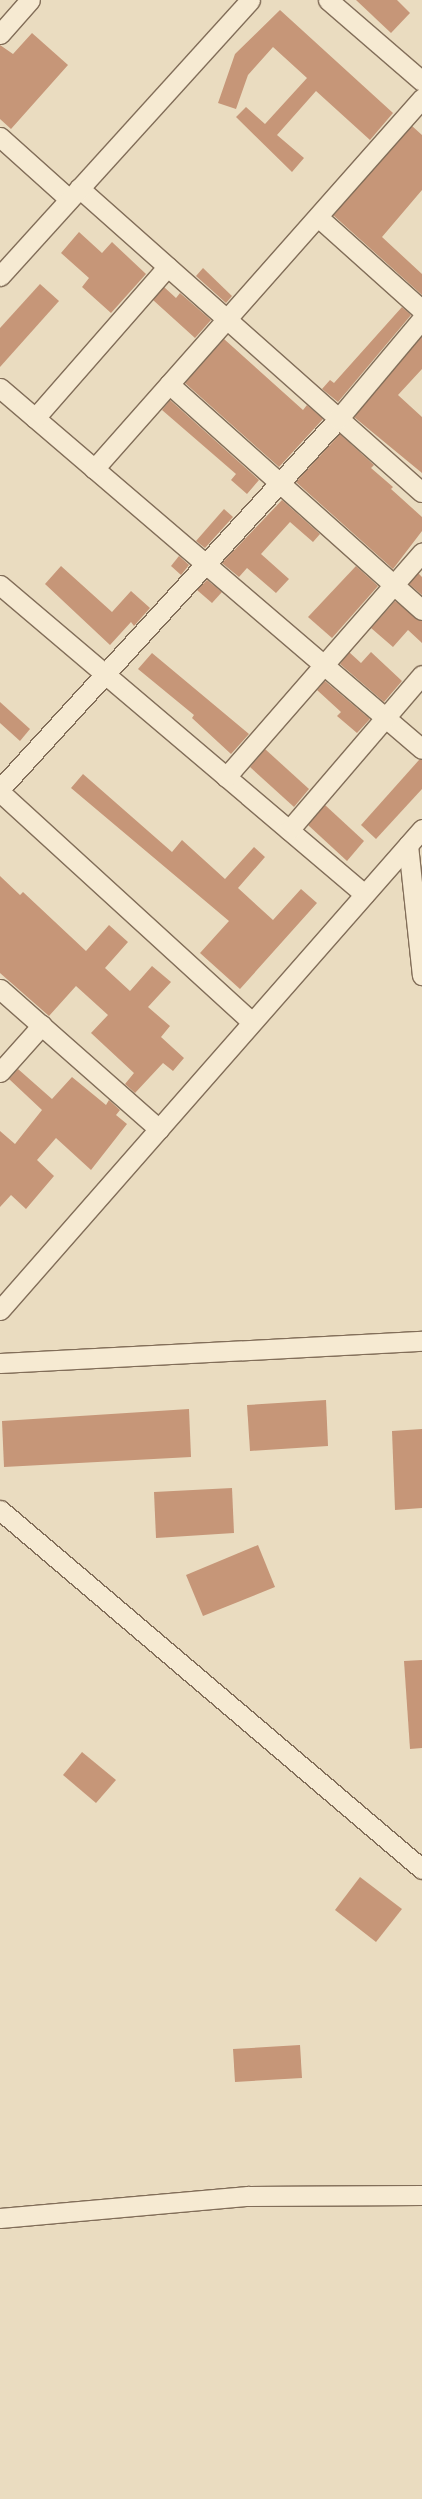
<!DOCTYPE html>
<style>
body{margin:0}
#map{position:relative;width:422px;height:2499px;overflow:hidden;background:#eadcc0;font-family:Lora,serif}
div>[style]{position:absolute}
.building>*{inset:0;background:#c69678}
.roads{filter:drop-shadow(1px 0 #826e59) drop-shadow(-1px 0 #826e59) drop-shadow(0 1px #826e59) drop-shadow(0 -1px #826e59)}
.minor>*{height:19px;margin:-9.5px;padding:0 9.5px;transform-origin:9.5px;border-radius:9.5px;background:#f6ead2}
span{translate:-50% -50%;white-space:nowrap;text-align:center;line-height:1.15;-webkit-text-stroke:4px #f2e7cf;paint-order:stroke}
</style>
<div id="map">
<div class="building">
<i style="clip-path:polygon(356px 0,397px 0,410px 13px,391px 33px)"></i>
<i style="clip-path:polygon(280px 10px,393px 113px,370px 140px,316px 91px,277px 135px,304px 158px,292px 172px,236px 117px,246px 107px,265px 124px,307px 78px,273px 47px,248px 75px,236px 109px,218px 103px,235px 54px)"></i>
<i style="clip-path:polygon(32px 33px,68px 65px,11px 129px,0 119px,0 45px,13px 54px)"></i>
<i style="clip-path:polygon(412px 126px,422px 135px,422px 190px,382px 237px,422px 274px,422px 295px,333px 215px)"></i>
<i style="clip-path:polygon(79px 232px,102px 253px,112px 242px,146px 274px,111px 313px,82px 287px,89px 278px,61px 253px)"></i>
<i style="clip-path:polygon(203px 268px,232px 296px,226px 303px,196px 276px)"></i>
<i style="clip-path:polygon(40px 284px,59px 301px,0 367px,0 328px)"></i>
<i style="clip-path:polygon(164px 287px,176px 298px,180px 293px,211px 320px,195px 338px,153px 300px)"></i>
<i style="clip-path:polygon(402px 307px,411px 315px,338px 402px,322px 389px,330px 380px,334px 383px)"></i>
<i style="clip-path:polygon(422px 336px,422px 369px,398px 395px,422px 417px,422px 473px,354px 417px)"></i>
<i style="clip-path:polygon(224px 339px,303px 410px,307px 405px,323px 419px,279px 467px,185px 383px)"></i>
<i style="clip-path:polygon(170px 400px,259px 480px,247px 494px,231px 480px,236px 474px,162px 410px)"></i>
<i style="clip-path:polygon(340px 434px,374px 465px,371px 468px,393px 487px,391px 489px,422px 517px,422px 531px,393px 569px,296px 482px)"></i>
<i style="clip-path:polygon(282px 500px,320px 534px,313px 542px,290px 522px,261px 554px,289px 579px,276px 593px,247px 568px,239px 577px,222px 563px)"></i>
<i style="clip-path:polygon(224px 509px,233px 517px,205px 548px,196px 541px)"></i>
<i style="clip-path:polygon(179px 556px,189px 565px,181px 575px,171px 566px)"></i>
<i style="clip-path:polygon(61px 566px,112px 612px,131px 591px,150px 608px,134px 626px,131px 622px,110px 645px,45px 584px)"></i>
<i style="clip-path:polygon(356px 566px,378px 586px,332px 638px,308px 617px)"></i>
<i style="clip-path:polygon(418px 573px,422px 577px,422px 595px,409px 584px)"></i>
<i style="clip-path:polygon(207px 580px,222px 592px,212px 603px,197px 590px)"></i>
<i style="clip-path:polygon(395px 601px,422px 621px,422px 643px,408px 630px,393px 647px,371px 628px)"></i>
<i style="clip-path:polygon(349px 652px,361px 663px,371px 652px,402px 681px,384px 702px,340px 664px)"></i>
<i style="clip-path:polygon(152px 653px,249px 734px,231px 754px,192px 718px,194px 715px,138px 669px)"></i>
<i style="clip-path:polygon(325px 681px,370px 719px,357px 733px,337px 716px,341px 712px,317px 690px)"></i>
<i style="clip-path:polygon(0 702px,30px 729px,20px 741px,0 723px)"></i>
<i style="clip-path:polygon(265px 749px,309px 789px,294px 807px,250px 767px)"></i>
<i style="clip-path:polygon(419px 760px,422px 760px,422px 789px,376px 839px,361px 825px)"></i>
<i style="clip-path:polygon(83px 774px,172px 852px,182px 840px,225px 879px,254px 847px,265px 857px,238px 888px,273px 920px,301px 889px,317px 903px,240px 989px,200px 953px,229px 921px,71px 788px)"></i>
<i style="clip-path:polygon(325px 805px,364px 841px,347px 861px,308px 825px)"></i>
<i style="clip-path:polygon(0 876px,20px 895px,23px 892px,86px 951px,109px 925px,128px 942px,105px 968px,130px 991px,152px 966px,171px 982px,148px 1007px,170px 1026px,161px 1037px,184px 1058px,173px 1071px,163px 1063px,135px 1093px,125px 1084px,134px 1073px,91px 1033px,108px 1015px,76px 986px,49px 1016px,0 973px)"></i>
<i style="clip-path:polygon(18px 1069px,52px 1099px,72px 1077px,106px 1105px,109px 1100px,120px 1110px,116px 1115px,127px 1124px,91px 1170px,56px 1138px,37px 1160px,54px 1176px,26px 1209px,11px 1195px,0 1207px,0 1131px,15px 1144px,42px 1110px,9px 1079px)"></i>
<i style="clip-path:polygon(326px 1400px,328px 1446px,250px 1451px,247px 1405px)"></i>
<i style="clip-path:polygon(189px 1409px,191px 1457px,4px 1467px,2px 1421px)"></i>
<i style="clip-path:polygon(422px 1429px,422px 1508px,395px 1510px,392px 1431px)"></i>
<i style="clip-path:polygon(232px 1488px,234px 1533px,156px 1538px,154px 1492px)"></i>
<i style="clip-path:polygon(258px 1545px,275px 1587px,203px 1616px,186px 1575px)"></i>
<i style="clip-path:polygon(422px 1660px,422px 1748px,410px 1749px,404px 1661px)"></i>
<i style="clip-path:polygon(82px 1752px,116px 1780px,96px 1803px,63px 1775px)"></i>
<i style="clip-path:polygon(360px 1877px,402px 1909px,376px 1942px,335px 1910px)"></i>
<i style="clip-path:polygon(300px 2045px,302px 2078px,235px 2082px,233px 2049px)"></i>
</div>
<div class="roads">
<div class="minor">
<i style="left:328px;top:0;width:124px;rotate:40.8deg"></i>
<i style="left:0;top:34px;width:45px;rotate:-48.6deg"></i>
<i style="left:0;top:137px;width:93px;rotate:41.9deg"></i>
<i style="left:79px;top:188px;width:458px;rotate:41.6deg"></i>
<i style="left:318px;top:217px;width:140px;rotate:41.8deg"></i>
<i style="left:0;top:276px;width:372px;rotate:-47.8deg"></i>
<i style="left:169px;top:384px;width:339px;rotate:41.8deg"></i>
<i style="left:0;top:388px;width:555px;rotate:40.55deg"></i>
<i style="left:35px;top:418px;width:201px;rotate:-48.8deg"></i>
<i style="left:94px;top:469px;width:495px;rotate:-48.5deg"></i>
<i style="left:0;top:585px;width:478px;rotate:40.3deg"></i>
<i style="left:226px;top:777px;width:298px;rotate:-48.9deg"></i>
<i style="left:0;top:789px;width:501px;rotate:-47.59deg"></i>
<i style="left:338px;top:419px;width:131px;rotate:-50deg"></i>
<i style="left:0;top:792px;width:341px;rotate:42.4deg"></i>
<i style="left:289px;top:830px;width:204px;rotate:-49.4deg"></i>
<i style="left:408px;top:845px;width:131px;rotate:83.9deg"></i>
<i style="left:0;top:989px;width:212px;rotate:41.4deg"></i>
<i style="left:0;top:1072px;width:63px;rotate:-48.2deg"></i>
<i style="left:0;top:1310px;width:640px;rotate:-48.74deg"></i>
<i style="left:0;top:1363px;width:423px;rotate:-3deg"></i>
<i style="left:0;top:1510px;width:554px;rotate:40.39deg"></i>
<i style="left:0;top:2218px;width:249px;rotate:-5.1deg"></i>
<i style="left:248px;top:2196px;width:174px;rotate:-0.3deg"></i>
</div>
</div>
</div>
